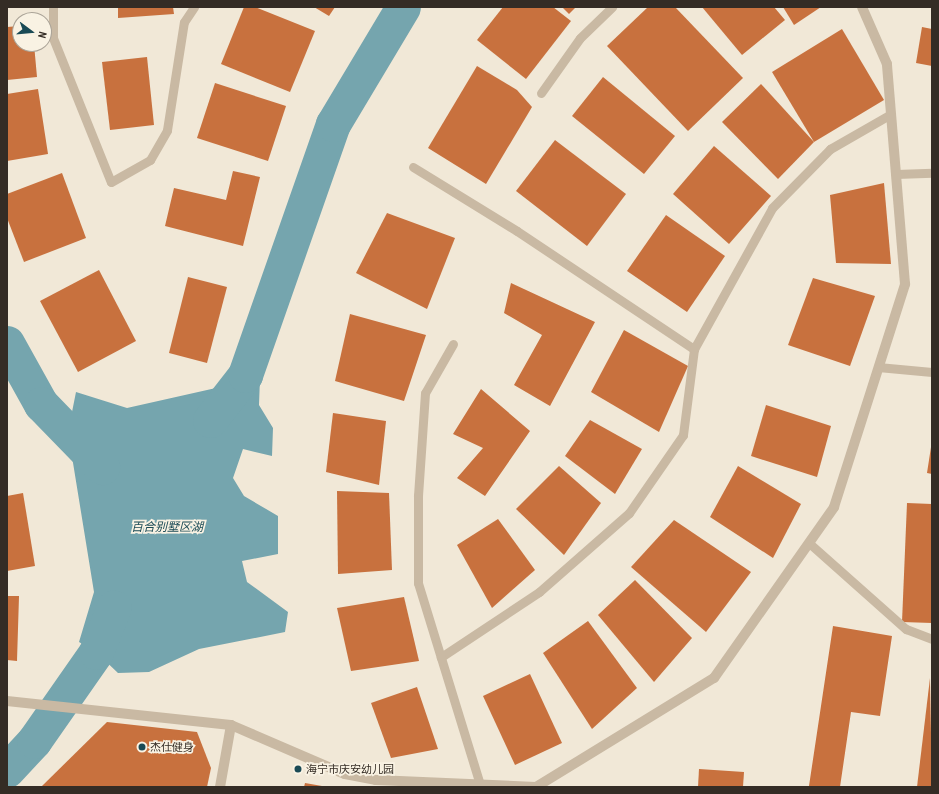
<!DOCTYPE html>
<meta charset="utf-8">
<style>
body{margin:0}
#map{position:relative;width:939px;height:794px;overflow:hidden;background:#f1e8d7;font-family:"PT Sans Narrow","Noto Sans SC",sans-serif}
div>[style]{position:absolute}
.water>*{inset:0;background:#75a5ae}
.river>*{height:35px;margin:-17.5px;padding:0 17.5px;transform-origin:17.5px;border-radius:17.5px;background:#75a5ae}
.building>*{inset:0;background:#c8713e}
.service>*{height:9px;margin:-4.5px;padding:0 4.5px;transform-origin:4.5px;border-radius:4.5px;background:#c9b9a3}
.minor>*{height:10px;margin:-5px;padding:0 5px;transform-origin:5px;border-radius:5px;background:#c9b9a3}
.dots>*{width:11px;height:11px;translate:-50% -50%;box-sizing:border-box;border:2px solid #f9f2e3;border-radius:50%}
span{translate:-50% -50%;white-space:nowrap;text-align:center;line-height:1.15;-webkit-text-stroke:3.5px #f9f2e3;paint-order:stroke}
.poi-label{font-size:11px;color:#342c25}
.left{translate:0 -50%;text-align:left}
.water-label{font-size:12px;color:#1a4a55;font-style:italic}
.frame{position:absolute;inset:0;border:8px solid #342c25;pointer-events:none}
.north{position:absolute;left:12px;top:12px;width:40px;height:40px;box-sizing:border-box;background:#f9f2e3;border:1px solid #aaa397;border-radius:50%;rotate:106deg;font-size:11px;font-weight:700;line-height:16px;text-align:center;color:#342c25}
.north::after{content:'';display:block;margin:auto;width:14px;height:18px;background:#1a4a55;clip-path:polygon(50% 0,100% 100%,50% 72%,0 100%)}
</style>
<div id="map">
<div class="water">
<i style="clip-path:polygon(260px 378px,259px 405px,273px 428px,272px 456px,243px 449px,233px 478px,244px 496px,278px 516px,278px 554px,242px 561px,247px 582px,288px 612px,285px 632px,199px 649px,149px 672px,118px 673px,96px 652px,79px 642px,94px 592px,68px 432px,76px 392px,127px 408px)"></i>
</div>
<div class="river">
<i style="left:7px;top:343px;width:70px;rotate:60.9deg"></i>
<i style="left:41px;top:404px;width:88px;rotate:45.9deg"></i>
<i style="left:210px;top:420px;width:57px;rotate:-52.1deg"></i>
<i style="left:245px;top:375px;width:266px;rotate:-70.7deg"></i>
<i style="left:333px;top:124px;width:136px;rotate:-59.1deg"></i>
<i style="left:7px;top:770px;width:40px;rotate:-47deg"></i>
<i style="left:34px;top:741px;width:108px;rotate:-55.1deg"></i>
<i style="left:96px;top:652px;width:48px;rotate:-68.2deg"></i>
</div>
<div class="building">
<i style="clip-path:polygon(118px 7px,173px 7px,174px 14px,118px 18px)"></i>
<i style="clip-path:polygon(244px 7px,255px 7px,315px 31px,290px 92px,221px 64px)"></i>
<i style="clip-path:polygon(314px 7px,335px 7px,329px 16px)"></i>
<i style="clip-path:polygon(503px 7px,553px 7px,571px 21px,526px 79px,477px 40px)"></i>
<i style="clip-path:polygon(562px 7px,576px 7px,569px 14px)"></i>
<i style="clip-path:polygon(648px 7px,675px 7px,743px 78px,688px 131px,607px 46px)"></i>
<i style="clip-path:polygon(702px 7px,774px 7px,785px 20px,742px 55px)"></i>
<i style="clip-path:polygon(783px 7px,821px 7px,794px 25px)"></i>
<i style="clip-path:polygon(20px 26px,20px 44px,34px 44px,37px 77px,7px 80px,7px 27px)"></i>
<i style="clip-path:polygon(922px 27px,932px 29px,932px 66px,916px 63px)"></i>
<i style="clip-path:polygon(842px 29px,884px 100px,814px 142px,772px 72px)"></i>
<i style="clip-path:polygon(147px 57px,154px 125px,110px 130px,102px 62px)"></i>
<i style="clip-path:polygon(477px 66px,517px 90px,532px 107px,486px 184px,428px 148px)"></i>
<i style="clip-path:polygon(603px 77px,675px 136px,644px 174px,572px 116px)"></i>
<i style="clip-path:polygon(215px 83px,286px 106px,268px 161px,197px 138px)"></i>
<i style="clip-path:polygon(761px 84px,814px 142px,778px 179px,722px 122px)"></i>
<i style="clip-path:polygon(38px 89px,48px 154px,7px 161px,7px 94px)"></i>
<i style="clip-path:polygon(555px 140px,626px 194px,587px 246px,516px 191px)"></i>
<i style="clip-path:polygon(714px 146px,771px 196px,729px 244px,673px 194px)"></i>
<i style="clip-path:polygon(233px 171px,260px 177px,243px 246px,165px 226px,174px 188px,226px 200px)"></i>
<i style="clip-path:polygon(62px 173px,86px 238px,24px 262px,7px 218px,7px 194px)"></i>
<i style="clip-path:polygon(884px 183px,891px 264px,836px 263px,830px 195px)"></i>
<i style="clip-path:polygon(387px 213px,455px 238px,427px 309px,356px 273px)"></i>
<i style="clip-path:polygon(666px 215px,725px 256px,687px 312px,627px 271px)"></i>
<i style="clip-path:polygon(99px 270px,136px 341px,78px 372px,40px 301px)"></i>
<i style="clip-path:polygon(188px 277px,227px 287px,207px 363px,169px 353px)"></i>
<i style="clip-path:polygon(813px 278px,875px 296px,850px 366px,788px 345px)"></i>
<i style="clip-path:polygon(511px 283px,595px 322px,550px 406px,514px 385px,542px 335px,504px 313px)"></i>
<i style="clip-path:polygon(350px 314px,426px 335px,404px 401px,335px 381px)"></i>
<i style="clip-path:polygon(624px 330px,688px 366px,659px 432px,591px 392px)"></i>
<i style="clip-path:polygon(481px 389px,530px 431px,485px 496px,457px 478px,483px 448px,453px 434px)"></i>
<i style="clip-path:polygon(766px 405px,831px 426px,817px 477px,751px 456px)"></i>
<i style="clip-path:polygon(333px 413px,386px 421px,379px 485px,326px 472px)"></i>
<i style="clip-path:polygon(590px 420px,642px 449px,615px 494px,565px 456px)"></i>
<i style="clip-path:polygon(931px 447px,932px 448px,932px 474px,927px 473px)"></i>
<i style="clip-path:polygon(559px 466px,601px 503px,564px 555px,516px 509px)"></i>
<i style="clip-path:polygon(738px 466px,801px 504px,773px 558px,710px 517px)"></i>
<i style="clip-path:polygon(337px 491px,389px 493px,392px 570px,338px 574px)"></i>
<i style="clip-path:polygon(23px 493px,35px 566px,7px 571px,7px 496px)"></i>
<i style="clip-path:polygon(907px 503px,932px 504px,932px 623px,902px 622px)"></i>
<i style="clip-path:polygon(498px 519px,535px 570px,492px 608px,457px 545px)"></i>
<i style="clip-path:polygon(674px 520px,751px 572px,706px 632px,631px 567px)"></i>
<i style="clip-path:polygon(635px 580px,692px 638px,654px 682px,598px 615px)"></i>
<i style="clip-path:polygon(7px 596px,19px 596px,17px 661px,7px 660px)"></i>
<i style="clip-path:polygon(404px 597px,419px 661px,351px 671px,337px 608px)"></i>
<i style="clip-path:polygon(588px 621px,637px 688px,592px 729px,543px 653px)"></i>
<i style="clip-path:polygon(833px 626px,892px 636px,880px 716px,851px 712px,840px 787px,817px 787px,809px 786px)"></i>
<i style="clip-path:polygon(530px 674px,562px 743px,515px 765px,483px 696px)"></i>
<i style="clip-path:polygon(930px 678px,932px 787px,917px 787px)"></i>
<i style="clip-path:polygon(417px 687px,438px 749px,391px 758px,371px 703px)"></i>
<i style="clip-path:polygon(107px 722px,197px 732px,211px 768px,207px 787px,41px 787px)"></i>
<i style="clip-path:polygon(699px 769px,744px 772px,743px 787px,698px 787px)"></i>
<i style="clip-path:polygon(305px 783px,322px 786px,322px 787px,304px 787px)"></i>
</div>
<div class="service">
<i style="left:53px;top:7px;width:31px;rotate:90deg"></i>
<i style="left:53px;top:38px;width:155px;rotate:68.1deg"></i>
<i style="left:111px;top:182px;width:45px;rotate:-29.4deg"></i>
<i style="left:150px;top:160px;width:34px;rotate:-60deg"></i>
<i style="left:167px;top:130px;width:109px;rotate:-81.1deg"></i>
<i style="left:184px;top:22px;width:18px;rotate:-56deg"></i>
<i style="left:541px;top:93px;width:67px;rotate:-54.7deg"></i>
<i style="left:580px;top:38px;width:45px;rotate:-44.1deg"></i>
<i style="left:413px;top:167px;width:122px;rotate:31.6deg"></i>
<i style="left:517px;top:231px;width:213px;rotate:33.7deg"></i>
<i style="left:694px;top:349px;width:87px;rotate:97.3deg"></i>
<i style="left:683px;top:435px;width:95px;rotate:124.7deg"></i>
<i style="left:629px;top:513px;width:120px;rotate:138.7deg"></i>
<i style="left:539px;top:592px;width:118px;rotate:146.4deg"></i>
<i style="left:896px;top:174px;width:36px;rotate:-2deg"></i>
<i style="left:453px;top:344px;width:56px;rotate:119.7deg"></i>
<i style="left:425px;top:393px;width:103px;rotate:93.9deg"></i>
<i style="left:418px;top:496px;width:87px;rotate:90deg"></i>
<i style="left:418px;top:583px;width:210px;rotate:72.9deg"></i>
<i style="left:694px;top:349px;width:161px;rotate:-61deg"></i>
<i style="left:772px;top:208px;width:83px;rotate:-45.5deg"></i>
<i style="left:830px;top:149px;width:70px;rotate:-29.8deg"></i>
<i style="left:878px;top:367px;width:54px;rotate:5.3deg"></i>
<i style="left:809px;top:543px;width:130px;rotate:41.6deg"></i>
<i style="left:906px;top:629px;width:28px;rotate:21deg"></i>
</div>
<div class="minor">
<i style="left:7px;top:701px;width:225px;rotate:6.1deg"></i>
<i style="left:231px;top:725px;width:124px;rotate:23.3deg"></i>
<i style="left:345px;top:774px;width:32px;rotate:11deg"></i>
<i style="left:376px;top:780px;width:160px;rotate:2.5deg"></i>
<i style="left:536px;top:787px;width:209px;rotate:-31.5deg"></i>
<i style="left:714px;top:678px;width:209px;rotate:-54.9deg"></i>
<i style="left:834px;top:507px;width:234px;rotate:-72.3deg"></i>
<i style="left:905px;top:284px;width:221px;rotate:-94.7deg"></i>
<i style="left:887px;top:64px;width:62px;rotate:-113.7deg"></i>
<i style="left:220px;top:787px;width:63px;rotate:-79.9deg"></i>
</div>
<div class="dots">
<i style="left:142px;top:747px;background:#1a4a55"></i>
<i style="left:298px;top:769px;background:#1a4a55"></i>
</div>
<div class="poi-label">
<span class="left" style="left:150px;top:747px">杰仕健身</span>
<span class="left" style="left:306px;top:769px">海宁市庆安幼儿园</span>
</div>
<div class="water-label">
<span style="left:167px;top:527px">百合别墅区湖</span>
</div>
<div class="frame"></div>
<div class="north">N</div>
</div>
